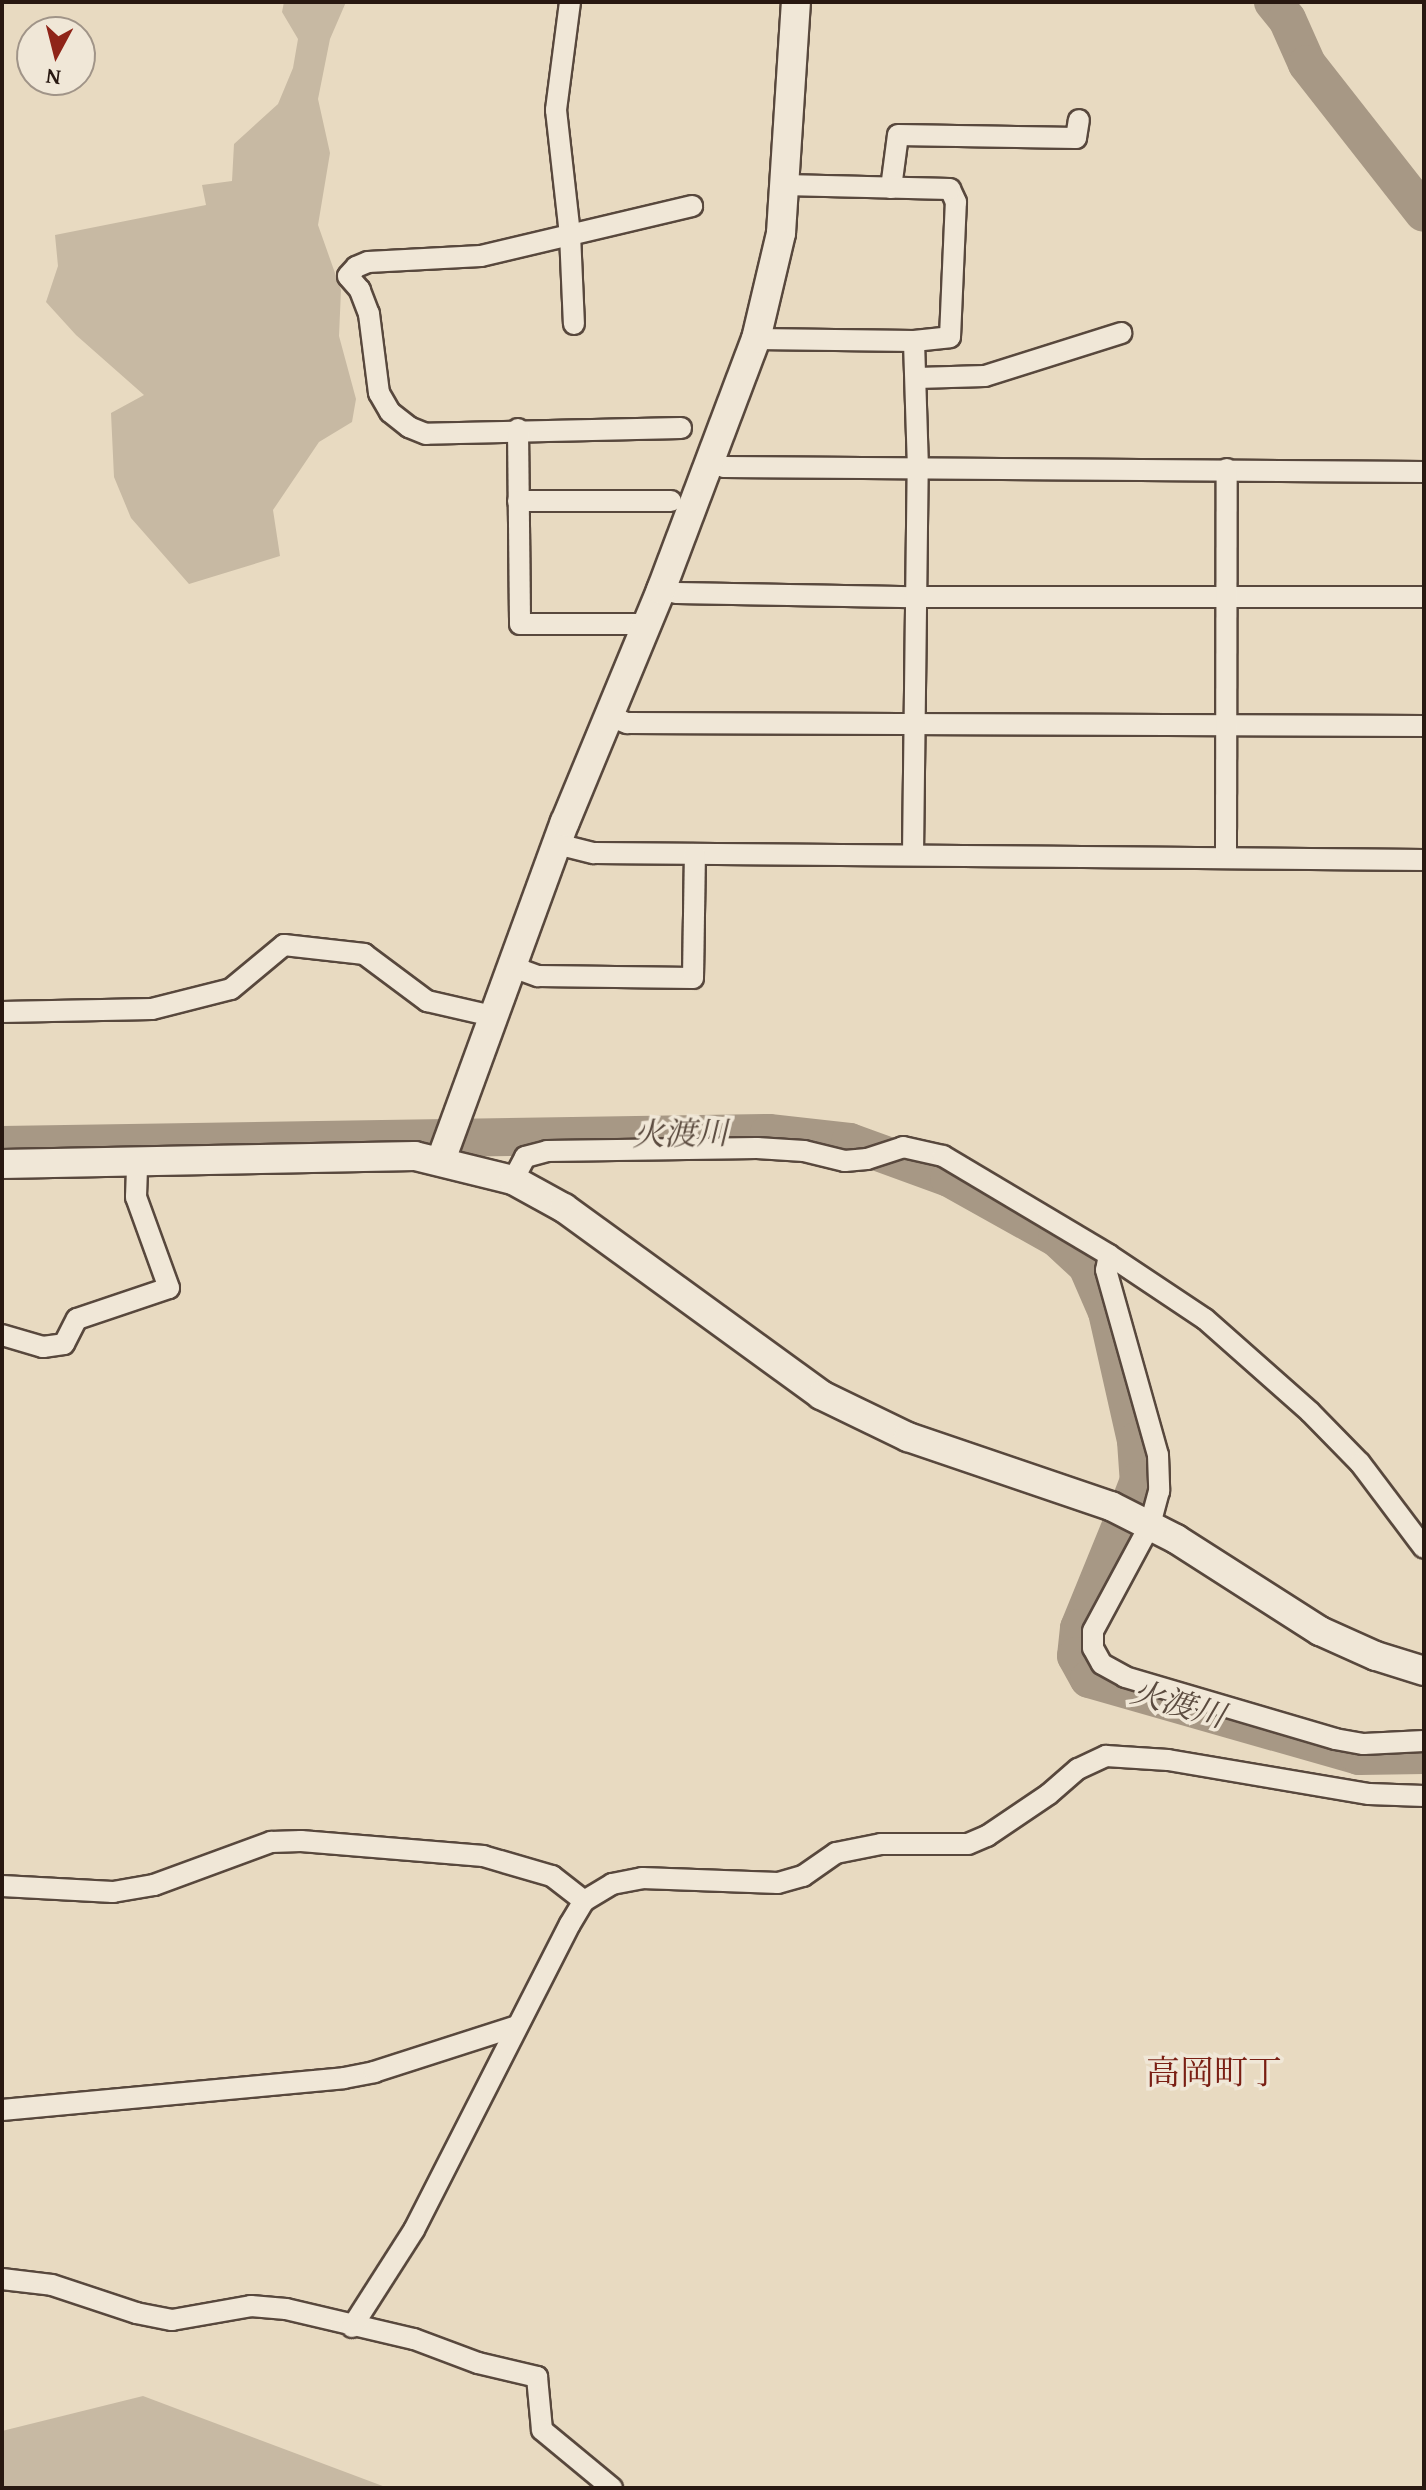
<!DOCTYPE html>
<meta charset="utf-8">
<style>
body{margin:0}
#map{position:relative;width:1426px;height:2490px;overflow:hidden;background:#e8dac1;font-family:"Gentium Book Plus","Noto Serif JP",serif}
div>[style]{position:absolute}
.green>*{inset:0;background:#c7b9a3}
.river>*{height:38px;margin:-19px;padding:0 19px;transform-origin:19px;border-radius:19px;background:#a79885}
.roads{filter:drop-shadow(2px 0 #58483d) drop-shadow(-2px 0 #58483d) drop-shadow(0 2px #58483d) drop-shadow(0 -2px #58483d)}
.street>*{height:20px;margin:-10px;padding:0 10px;transform-origin:10px;border-radius:10px;background:#f0e7d7}
.secondary>*{height:28px;margin:-14px;padding:0 14px;transform-origin:14px;border-radius:14px;background:#f0e7d7}
span{translate:-50% -50%;white-space:nowrap;text-align:center;line-height:1.15;-webkit-text-stroke:7px #f0e7d7;paint-order:stroke}
.water-label{font-size:32px;color:#5b4b3f;font-style:italic}
.quarter-label{font-size:34px;color:#7a1f14}
.frame{position:absolute;inset:0;border:4px solid #281811;pointer-events:none}
.north{position:absolute;left:16px;top:16px;width:80px;height:80px;box-sizing:border-box;background:#f0e7d7;border:2px solid #a09488;border-radius:50%;rotate:187deg;font-size:22px;font-weight:700;line-height:32px;text-align:center;color:#281811}
.north::after{content:'';display:block;margin:auto;width:28px;height:36px;background:#8f2418;clip-path:polygon(50% 0,100% 100%,50% 72%,0 100%)}
</style>
<div id="map">
<div class="green">
<i style="clip-path:polygon(284px 2px,346px 2px,330px 39px,318px 99px,330px 153px,318px 225px,341px 290px,339px 336px,356px 399px,352px 422px,319px 442px,273px 510px,280px 556px,189px 584px,131px 518px,114px 477px,111px 413px,144px 395px,76px 335px,46px 302px,58px 266px,55px 235px,206px 205px,202px 185px,232px 181px,234px 144px,278px 104px,293px 68px,298px 39px,282px 12px)"></i>
<i style="clip-path:polygon(143px 2396px,388px 2488px,2px 2488px,2px 2431px)"></i>
</div>
<div class="river">
<i style="left:1273px;top:2px;width:22px;rotate:51deg"></i>
<i style="left:1287px;top:19px;width:49px;rotate:66deg"></i>
<i style="left:1307px;top:64px;width:189px;rotate:51.9deg"></i>
<i style="left:2px;top:1145px;width:767px;rotate:-0.9deg"></i>
<i style="left:769px;top:1133px;width:81px;rotate:6.3deg"></i>
<i style="left:850px;top:1142px;width:105px;rotate:20deg"></i>
<i style="left:949px;top:1178px;width:124px;rotate:29.1deg"></i>
<i style="left:1057px;top:1238px;width:41px;rotate:43deg"></i>
<i style="left:1087px;top:1266px;width:50px;rotate:66.5deg"></i>
<i style="left:1107px;top:1312px;width:132px;rotate:77.3deg"></i>
<i style="left:1136px;top:1441px;width:39px;rotate:86deg"></i>
<i style="left:1139px;top:1480px;width:17px;rotate:111deg"></i>
<i style="left:1119px;top:1530px;width:106px;rotate:112.2deg"></i>
<i style="left:1079px;top:1628px;width:28px;rotate:96deg"></i>
<i style="left:1076px;top:1656px;width:26px;rotate:61deg"></i>
<i style="left:1089px;top:1679px;width:281px;rotate:15.9deg"></i>
<i style="left:1359px;top:1756px;width:65px;rotate:-0.9deg"></i>
</div>
<div class="roads">
<div class="street">
<i style="left:570px;top:2px;width:109px;rotate:97.4deg"></i>
<i style="left:556px;top:110px;width:125px;rotate:83.6deg"></i>
<i style="left:570px;top:234px;width:90px;rotate:87.5deg"></i>
<i style="left:891px;top:188px;width:53px;rotate:-82.5deg"></i>
<i style="left:898px;top:135px;width:178px;rotate:1deg"></i>
<i style="left:1076px;top:138px;width:18px;rotate:-81deg"></i>
<i style="left:756px;top:339px;width:158px;rotate:0.7deg"></i>
<i style="left:914px;top:341px;width:36px;rotate:-6deg"></i>
<i style="left:950px;top:337px;width:135px;rotate:-87.5deg"></i>
<i style="left:956px;top:202px;width:14px;rotate:-115deg"></i>
<i style="left:950px;top:189px;width:166px;rotate:-178.6deg"></i>
<i style="left:917px;top:378px;width:68px;rotate:-1.7deg"></i>
<i style="left:985px;top:376px;width:143px;rotate:-17.5deg"></i>
<i style="left:681px;top:428px;width:255px;rotate:178.7deg"></i>
<i style="left:426px;top:434px;width:18px;rotate:-158deg"></i>
<i style="left:409px;top:427px;width:24px;rotate:-142deg"></i>
<i style="left:390px;top:412px;width:22px;rotate:-120deg"></i>
<i style="left:379px;top:393px;width:80px;rotate:-97.2deg"></i>
<i style="left:369px;top:314px;width:26px;rotate:-111deg"></i>
<i style="left:360px;top:290px;width:18px;rotate:-131deg"></i>
<i style="left:348px;top:276px;width:12px;rotate:-48deg"></i>
<i style="left:356px;top:267px;width:13px;rotate:-23deg"></i>
<i style="left:368px;top:262px;width:113px;rotate:-3deg"></i>
<i style="left:481px;top:256px;width:217px;rotate:-13.3deg"></i>
<i style="left:518px;top:429px;width:195px;rotate:89.4deg"></i>
<i style="left:520px;top:624px;width:126px"></i>
<i style="left:711px;top:462px;width:14px;rotate:21deg"></i>
<i style="left:724px;top:467px;width:700px;rotate:0.41deg"></i>
<i style="left:518px;top:501px;width:153px"></i>
<i style="left:661px;top:590px;width:16px;rotate:11deg"></i>
<i style="left:677px;top:593px;width:237px;rotate:1deg"></i>
<i style="left:914px;top:597px;width:510px"></i>
<i style="left:607px;top:715px;width:22px;rotate:22deg"></i>
<i style="left:627px;top:723px;width:797px;rotate:0.22deg"></i>
<i style="left:557px;top:844px;width:38px;rotate:14deg"></i>
<i style="left:594px;top:853px;width:830px;rotate:0.48deg"></i>
<i style="left:913px;top:854px;width:385px;rotate:-89.3deg"></i>
<i style="left:918px;top:469px;width:128px;rotate:-91.8deg"></i>
<i style="left:1226px;top:855px;width:386px;rotate:-89.9deg"></i>
<i style="left:510px;top:966px;width:30px;rotate:20deg"></i>
<i style="left:538px;top:976px;width:155px;rotate:0.7deg"></i>
<i style="left:693px;top:978px;width:124px;rotate:-89.1deg"></i>
<i style="left:2px;top:1012px;width:150px;rotate:-1.1deg"></i>
<i style="left:152px;top:1009px;width:81px;rotate:-14.2deg"></i>
<i style="left:231px;top:989px;width:69px;rotate:-39.7deg"></i>
<i style="left:284px;top:945px;width:81px;rotate:6.4deg"></i>
<i style="left:364px;top:954px;width:79px;rotate:36.7deg"></i>
<i style="left:427px;top:1001px;width:67px;rotate:13deg"></i>
<i style="left:513px;top:1180px;width:26px;rotate:-62deg"></i>
<i style="left:525px;top:1157px;width:23px;rotate:-15deg"></i>
<i style="left:547px;top:1151px;width:210px;rotate:-0.8deg"></i>
<i style="left:757px;top:1148px;width:47px;rotate:3.7deg"></i>
<i style="left:804px;top:1151px;width:42px;rotate:13.7deg"></i>
<i style="left:845px;top:1161px;width:22px;rotate:-5deg"></i>
<i style="left:867px;top:1159px;width:38px;rotate:-18deg"></i>
<i style="left:903px;top:1147px;width:41px;rotate:12.7deg"></i>
<i style="left:943px;top:1156px;width:193px;rotate:30.8deg"></i>
<i style="left:1109px;top:1255px;width:115px;rotate:33.7deg"></i>
<i style="left:1205px;top:1319px;width:140px;rotate:41.5deg"></i>
<i style="left:1310px;top:1412px;width:71px;rotate:45.6deg"></i>
<i style="left:1360px;top:1463px;width:106px;rotate:53deg"></i>
<i style="left:1109px;top:1255px;width:15px;rotate:101deg"></i>
<i style="left:1106px;top:1270px;width:192px;rotate:74.3deg"></i>
<i style="left:1158px;top:1455px;width:36px;rotate:88deg"></i>
<i style="left:1159px;top:1491px;width:35px;rotate:105deg"></i>
<i style="left:1150px;top:1525px;width:120px;rotate:118.3deg"></i>
<i style="left:1093px;top:1631px;width:17px;rotate:90deg"></i>
<i style="left:1093px;top:1648px;width:18px;rotate:61deg"></i>
<i style="left:1102px;top:1664px;width:26px;rotate:29deg"></i>
<i style="left:1125px;top:1677px;width:219px;rotate:16.4deg"></i>
<i style="left:1335px;top:1739px;width:29px;rotate:10deg"></i>
<i style="left:1364px;top:1744px;width:60px;rotate:-2.9deg"></i>
<i style="left:2px;top:1335px;width:43px;rotate:16.3deg"></i>
<i style="left:43px;top:1347px;width:21px;rotate:-8deg"></i>
<i style="left:64px;top:1344px;width:28px;rotate:-63deg"></i>
<i style="left:77px;top:1319px;width:97px;rotate:-18.6deg"></i>
<i style="left:169px;top:1288px;width:97px;rotate:-109.9deg"></i>
<i style="left:136px;top:1197px;width:35px;rotate:-88deg"></i>
<i style="left:2px;top:1886px;width:111px;rotate:3.1deg"></i>
<i style="left:113px;top:1892px;width:42px;rotate:-9.7deg"></i>
<i style="left:154px;top:1885px;width:125px;rotate:-20.2deg"></i>
<i style="left:271px;top:1842px;width:30px;rotate:-2deg"></i>
<i style="left:301px;top:1841px;width:183px;rotate:4.7deg"></i>
<i style="left:483px;top:1856px;width:72px;rotate:16.2deg"></i>
<i style="left:552px;top:1876px;width:41px;rotate:38deg"></i>
<i style="left:2px;top:2110px;width:343px;rotate:-5.3deg"></i>
<i style="left:344px;top:2078px;width:31px;rotate:-11deg"></i>
<i style="left:374px;top:2072px;width:150px;rotate:-17.8deg"></i>
<i style="left:2px;top:2279px;width:50px;rotate:6.8deg"></i>
<i style="left:52px;top:2285px;width:89px;rotate:18.4deg"></i>
<i style="left:136px;top:2313px;width:37px;rotate:11deg"></i>
<i style="left:172px;top:2320px;width:80px;rotate:-10deg"></i>
<i style="left:251px;top:2306px;width:35px;rotate:5deg"></i>
<i style="left:286px;top:2309px;width:131px;rotate:13.2deg"></i>
<i style="left:414px;top:2339px;width:68px;rotate:20.6deg"></i>
<i style="left:478px;top:2363px;width:61px;rotate:13.3deg"></i>
<i style="left:537px;top:2377px;width:53px;rotate:84.6deg"></i>
<i style="left:542px;top:2430px;width:91px;rotate:39.6deg"></i>
<i style="left:352px;top:2327px;width:115px;rotate:-57.4deg"></i>
<i style="left:414px;top:2230px;width:343px;rotate:-63deg"></i>
<i style="left:570px;top:1924px;width:27px;rotate:-59deg"></i>
<i style="left:584px;top:1901px;width:33px;rotate:-31deg"></i>
<i style="left:612px;top:1884px;width:31px;rotate:-11deg"></i>
<i style="left:642px;top:1878px;width:136px;rotate:2.1deg"></i>
<i style="left:778px;top:1883px;width:26px;rotate:-16deg"></i>
<i style="left:803px;top:1876px;width:40px;rotate:-34.9deg"></i>
<i style="left:836px;top:1853px;width:46px;rotate:-11.3deg"></i>
<i style="left:881px;top:1844px;width:87px"></i>
<i style="left:968px;top:1844px;width:21px;rotate:-23deg"></i>
<i style="left:987px;top:1836px;width:75px;rotate:-34.1deg"></i>
<i style="left:1049px;top:1794px;width:38px;rotate:-41deg"></i>
<i style="left:1078px;top:1769px;width:31px;rotate:-25deg"></i>
<i style="left:1106px;top:1756px;width:62px;rotate:3.7deg"></i>
<i style="left:1168px;top:1760px;width:204px;rotate:9.6deg"></i>
<i style="left:1369px;top:1794px;width:55px;rotate:2.1deg"></i>
</div>
<div class="secondary">
<i style="left:441px;top:1160px;width:360px;rotate:-69.9deg"></i>
<i style="left:565px;top:822px;width:251px;rotate:-67.5deg"></i>
<i style="left:661px;top:590px;width:268px;rotate:-69.3deg"></i>
<i style="left:756px;top:339px;width:109px;rotate:-76.7deg"></i>
<i style="left:781px;top:233px;width:231px;rotate:-86.3deg"></i>
<i style="left:2px;top:1164px;width:413px;rotate:-1.1deg"></i>
<i style="left:415px;top:1156px;width:101px;rotate:13.8deg"></i>
<i style="left:513px;top:1180px;width:58px;rotate:28.8deg"></i>
<i style="left:564px;top:1208px;width:318px;rotate:36deg"></i>
<i style="left:821px;top:1395px;width:97px;rotate:25.8deg"></i>
<i style="left:908px;top:1437px;width:214px;rotate:18.8deg"></i>
<i style="left:1111px;top:1506px;width:73px;rotate:26.9deg"></i>
<i style="left:1176px;top:1539px;width:171px;rotate:32.6deg"></i>
<i style="left:1320px;top:1631px;width:61px;rotate:24.1deg"></i>
<i style="left:1376px;top:1656px;width:50px;rotate:17.4deg"></i>
</div>
</div>
<div class="water-label">
<span style="left:680px;top:1134px;rotate:-1deg">火渡川</span>
<span style="left:1178px;top:1704px;rotate:16deg">火渡川</span>
</div>
<div class="quarter-label">
<span style="left:1214px;top:2072px">高岡町丁</span>
</div>
<div class="frame"></div>
<div class="north">N</div>
</div>
